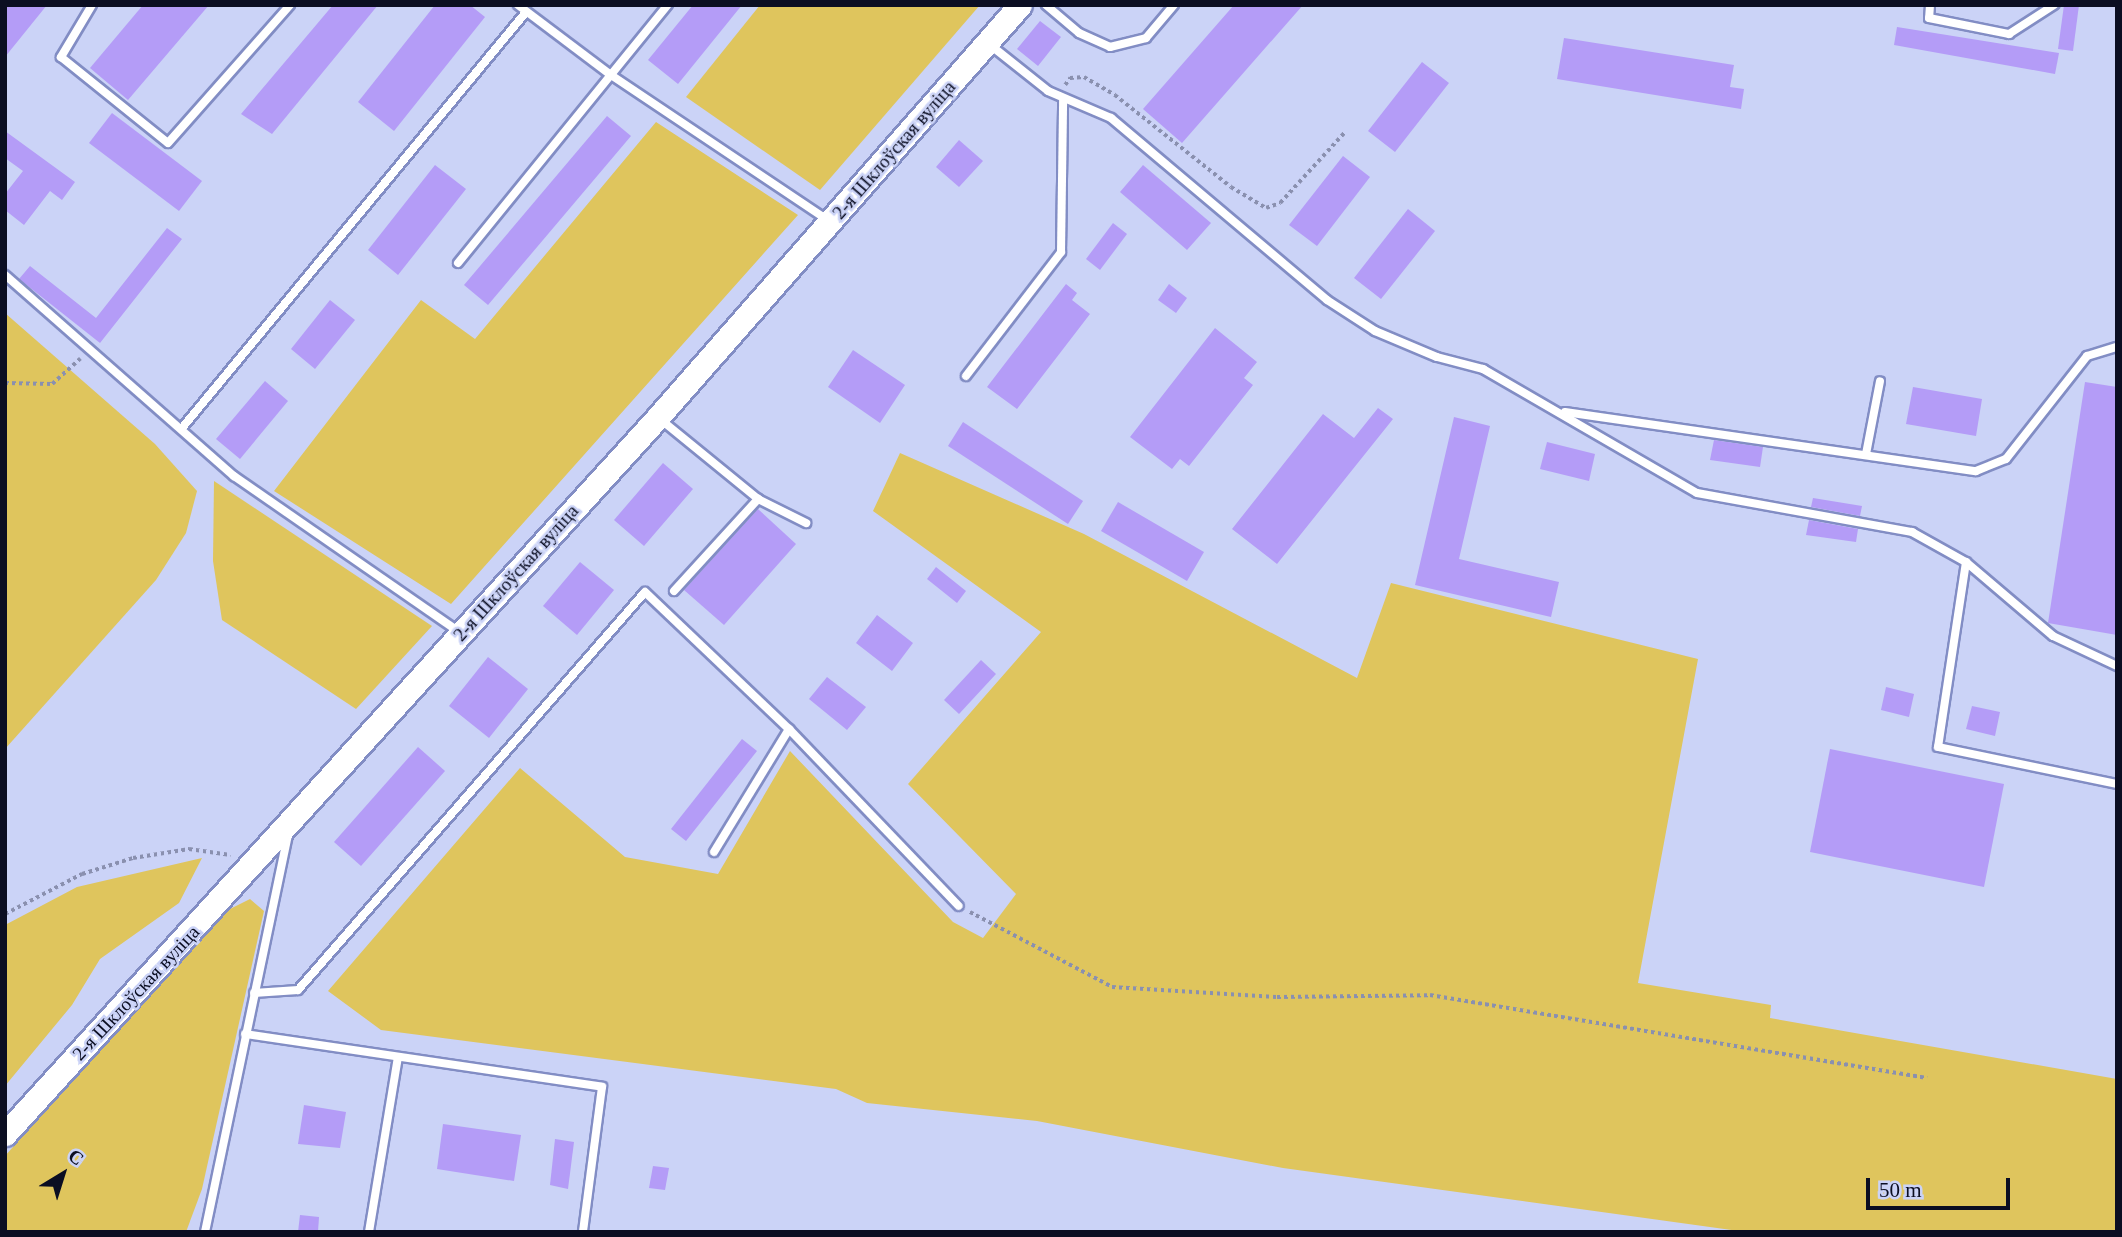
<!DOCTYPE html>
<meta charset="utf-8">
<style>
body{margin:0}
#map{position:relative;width:2122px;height:1237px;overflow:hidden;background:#cbd3f7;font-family:"Times New Roman",serif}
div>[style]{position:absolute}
.green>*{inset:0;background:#dfc55d}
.building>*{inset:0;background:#b49cf7}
.path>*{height:3.5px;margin-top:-1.75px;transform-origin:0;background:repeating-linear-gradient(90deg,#8a90af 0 3.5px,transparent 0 7px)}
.roads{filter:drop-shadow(2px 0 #828dc4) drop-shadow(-2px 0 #828dc4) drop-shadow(0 2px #828dc4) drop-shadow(0 -2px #828dc4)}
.lane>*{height:8px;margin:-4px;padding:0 4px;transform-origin:4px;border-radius:4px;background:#fff}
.secondary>*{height:23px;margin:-11.5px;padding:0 11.5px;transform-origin:11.5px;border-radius:11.5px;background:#fff}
span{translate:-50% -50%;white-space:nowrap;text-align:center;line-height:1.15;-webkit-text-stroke:5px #cbd3f7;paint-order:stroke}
.street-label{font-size:19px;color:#0b0e22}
.frame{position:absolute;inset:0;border:7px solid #0b0e22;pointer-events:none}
.north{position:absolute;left:28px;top:1139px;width:70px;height:70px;-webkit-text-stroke:5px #cbd3f7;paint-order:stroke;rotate:38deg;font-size:19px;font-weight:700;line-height:28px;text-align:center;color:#0b0e22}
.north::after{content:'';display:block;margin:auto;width:24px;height:32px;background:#0b0e22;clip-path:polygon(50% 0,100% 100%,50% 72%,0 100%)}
.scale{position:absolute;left:1866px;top:1178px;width:144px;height:32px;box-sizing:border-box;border:4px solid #0b0e22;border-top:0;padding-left:9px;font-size:21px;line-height:24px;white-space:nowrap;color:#0b0e22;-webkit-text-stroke:5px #cbd3f7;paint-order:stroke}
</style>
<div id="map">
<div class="green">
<i style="clip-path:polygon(760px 5px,980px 5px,820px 190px,686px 97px)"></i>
<i style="clip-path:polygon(656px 122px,798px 215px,451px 604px,274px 491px,421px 300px,475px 339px)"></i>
<i style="clip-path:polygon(5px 313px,155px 444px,197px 491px,186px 533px,156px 580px,5px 749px)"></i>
<i style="clip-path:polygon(900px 453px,1084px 534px,1357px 678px,1391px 583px,1698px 659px,1638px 983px,1771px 1005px,1770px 1018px,2117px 1079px,2117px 1232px,1746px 1232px,1283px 1168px,1037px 1121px,867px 1103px,836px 1089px,381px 1030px,328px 991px,520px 768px,625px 857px,718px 874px,790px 751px,953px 922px,983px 938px,1016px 894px,908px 784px,1041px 632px,873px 511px)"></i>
<i style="clip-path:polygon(214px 481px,432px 626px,356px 709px,222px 620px,213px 561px)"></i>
<i style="clip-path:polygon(202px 858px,179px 903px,100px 959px,72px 1005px,5px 1086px,5px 925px,77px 887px)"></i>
<i style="clip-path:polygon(250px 899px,264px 911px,202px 1189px,186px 1232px,5px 1232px,5px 1156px,220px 914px)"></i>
</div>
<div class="building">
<i style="clip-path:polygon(5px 5px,47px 5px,5px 57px)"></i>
<i style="clip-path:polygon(143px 5px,209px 5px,128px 100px,90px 68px)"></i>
<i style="clip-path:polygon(333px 5px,378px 5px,272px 134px,241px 114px)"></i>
<i style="clip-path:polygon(435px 5px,470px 5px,485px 17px,394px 131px,358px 102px)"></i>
<i style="clip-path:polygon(693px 5px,742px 5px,678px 84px,648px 60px)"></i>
<i style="clip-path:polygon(1234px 5px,1303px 5px,1182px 143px,1143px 109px)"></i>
<i style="clip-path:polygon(2064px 5px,2079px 5px,2073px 51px,2058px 49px)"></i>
<i style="clip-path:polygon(1040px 21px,1061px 37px,1038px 66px,1017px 49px)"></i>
<i style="clip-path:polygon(1897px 27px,2059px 53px,2055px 74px,1894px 45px)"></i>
<i style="clip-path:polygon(1564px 38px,1734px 65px,1730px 87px,1744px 89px,1741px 109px,1557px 79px)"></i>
<i style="clip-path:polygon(1422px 62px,1449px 83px,1395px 152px,1368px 131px)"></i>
<i style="clip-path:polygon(112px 113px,202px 181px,179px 211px,89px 143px)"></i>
<i style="clip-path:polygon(607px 116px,631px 136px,488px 305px,464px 285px)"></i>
<i style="clip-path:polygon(5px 131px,75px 182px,62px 200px,50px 191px,24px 225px,5px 210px,5px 194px,23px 171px,5px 158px)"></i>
<i style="clip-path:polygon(959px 140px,983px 161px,959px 187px,936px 167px)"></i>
<i style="clip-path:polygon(1343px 156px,1370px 177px,1317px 246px,1289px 225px)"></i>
<i style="clip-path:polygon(435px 165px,466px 189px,398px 275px,368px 250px)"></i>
<i style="clip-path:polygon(1143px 165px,1211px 223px,1187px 250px,1120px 192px)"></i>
<i style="clip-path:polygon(1408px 209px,1435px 231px,1381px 299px,1354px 278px)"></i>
<i style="clip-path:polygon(1113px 223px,1127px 234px,1100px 270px,1086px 259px)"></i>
<i style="clip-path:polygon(167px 228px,182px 239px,100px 343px,19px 279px,30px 266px,96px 318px)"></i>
<i style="clip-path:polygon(1066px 284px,1077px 293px,1072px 300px,1090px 314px,1017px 409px,987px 387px)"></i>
<i style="clip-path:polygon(1169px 284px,1187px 298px,1176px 313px,1158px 300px)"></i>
<i style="clip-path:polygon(330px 300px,355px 320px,315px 369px,291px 349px)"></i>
<i style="clip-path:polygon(1215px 328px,1257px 362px,1244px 378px,1253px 385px,1189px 466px,1180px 459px,1172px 469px,1130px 437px)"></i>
<i style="clip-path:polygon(853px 350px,905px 385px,880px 423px,828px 387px)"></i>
<i style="clip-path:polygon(265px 381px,288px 401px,240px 459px,216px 439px)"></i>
<i style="clip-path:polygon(2085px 382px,2117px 387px,2117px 635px,2048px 623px)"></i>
<i style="clip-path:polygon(1913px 387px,1982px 399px,1976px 436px,1906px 424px)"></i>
<i style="clip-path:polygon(1378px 408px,1393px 419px,1277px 564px,1232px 529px,1323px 414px,1354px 438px)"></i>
<i style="clip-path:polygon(1454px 417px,1490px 426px,1459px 559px,1559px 582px,1551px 617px,1415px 585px)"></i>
<i style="clip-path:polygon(963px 422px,1083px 501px,1068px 524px,948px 446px)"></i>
<i style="clip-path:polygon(1714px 440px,1763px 447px,1760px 467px,1710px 460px)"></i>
<i style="clip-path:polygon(1547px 442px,1595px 454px,1589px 481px,1540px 469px)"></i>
<i style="clip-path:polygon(663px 463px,693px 489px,644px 546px,614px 520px)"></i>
<i style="clip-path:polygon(1813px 498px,1862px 506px,1860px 516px,1811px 507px)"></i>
<i style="clip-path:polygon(1118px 502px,1204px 552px,1187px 581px,1101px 531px)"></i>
<i style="clip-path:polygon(758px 509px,796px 544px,724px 625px,684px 590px)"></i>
<i style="clip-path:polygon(1809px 520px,1858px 529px,1856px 542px,1806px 535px)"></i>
<i style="clip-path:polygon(580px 562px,614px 590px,577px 635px,543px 606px)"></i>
<i style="clip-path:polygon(936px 567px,966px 591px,957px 603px,927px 579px)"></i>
<i style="clip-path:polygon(877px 615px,913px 643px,892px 671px,856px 643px)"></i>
<i style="clip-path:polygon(488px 657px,528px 689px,489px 738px,449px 706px)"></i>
<i style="clip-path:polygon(981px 660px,996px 674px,959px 714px,944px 700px)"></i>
<i style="clip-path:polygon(827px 677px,866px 707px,847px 730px,809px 699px)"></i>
<i style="clip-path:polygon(1886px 687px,1914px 694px,1909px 717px,1881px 710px)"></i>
<i style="clip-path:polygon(1972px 706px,2000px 712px,1995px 736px,1966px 729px)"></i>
<i style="clip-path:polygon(742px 739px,757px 751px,686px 841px,671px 829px)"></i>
<i style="clip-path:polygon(418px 747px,445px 771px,361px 866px,334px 842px)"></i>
<i style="clip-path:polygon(1830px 749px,2004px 784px,1984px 887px,1810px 852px)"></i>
<i style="clip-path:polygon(304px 1105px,346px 1112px,340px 1148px,298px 1144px)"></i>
<i style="clip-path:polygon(443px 1124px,521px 1135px,514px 1181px,437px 1169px)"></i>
<i style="clip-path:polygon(555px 1139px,574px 1142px,568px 1189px,550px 1185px)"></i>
<i style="clip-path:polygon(653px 1166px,669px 1168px,665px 1190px,649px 1188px)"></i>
<i style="clip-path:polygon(300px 1215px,319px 1217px,318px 1232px,298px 1232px)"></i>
</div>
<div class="path">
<i style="left:1065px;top:85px;width:9px;rotate:-54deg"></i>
<i style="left:1070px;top:78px;width:14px;rotate:-4deg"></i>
<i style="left:1084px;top:77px;width:36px;rotate:30deg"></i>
<i style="left:1115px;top:95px;width:148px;rotate:38.4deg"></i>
<i style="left:1231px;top:187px;width:41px;rotate:31deg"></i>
<i style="left:1266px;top:208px;width:15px;rotate:-20deg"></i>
<i style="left:1280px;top:203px;width:96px;rotate:-47.5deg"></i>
<i style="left:5px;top:383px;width:47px;rotate:1.2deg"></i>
<i style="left:52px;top:384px;width:38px;rotate:-42deg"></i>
<i style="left:970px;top:912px;width:161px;rotate:27.8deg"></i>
<i style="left:1112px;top:987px;width:165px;rotate:3.5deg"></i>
<i style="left:1277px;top:997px;width:153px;rotate:-0.7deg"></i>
<i style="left:1430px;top:995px;width:504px;rotate:9.48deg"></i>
<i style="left:5px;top:914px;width:87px;rotate:-27.5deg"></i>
<i style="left:82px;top:874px;width:53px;rotate:-17.4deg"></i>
<i style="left:133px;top:858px;width:57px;rotate:-9.1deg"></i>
<i style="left:189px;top:849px;width:42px;rotate:8.1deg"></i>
</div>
<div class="roads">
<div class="lane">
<i style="left:92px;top:5px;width:61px;rotate:120.8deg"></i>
<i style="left:61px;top:57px;width:137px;rotate:38.8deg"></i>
<i style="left:168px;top:143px;width:184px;rotate:-48.5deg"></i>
<i style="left:518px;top:5px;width:116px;rotate:37deg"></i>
<i style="left:611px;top:75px;width:262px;rotate:33.8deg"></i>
<i style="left:1046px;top:5px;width:43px;rotate:40.3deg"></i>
<i style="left:1079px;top:33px;width:34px;rotate:24deg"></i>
<i style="left:1110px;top:47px;width:37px;rotate:-14deg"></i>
<i style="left:1146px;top:38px;width:43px;rotate:-49.7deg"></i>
<i style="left:1930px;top:5px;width:13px;rotate:94deg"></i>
<i style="left:1929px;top:18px;width:82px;rotate:11.3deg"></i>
<i style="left:2009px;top:34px;width:54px;rotate:-32.8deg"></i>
<i style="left:989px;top:44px;width:75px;rotate:38.5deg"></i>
<i style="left:1048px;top:91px;width:69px;rotate:23.2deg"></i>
<i style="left:1111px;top:118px;width:282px;rotate:40.1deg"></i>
<i style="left:1327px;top:300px;width:57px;rotate:32.9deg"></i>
<i style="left:1375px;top:331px;width:67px;rotate:22.8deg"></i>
<i style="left:1437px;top:357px;width:48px;rotate:14.6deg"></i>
<i style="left:1483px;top:369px;width:247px;rotate:30.1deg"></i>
<i style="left:1697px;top:493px;width:219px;rotate:10.3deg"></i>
<i style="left:1912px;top:532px;width:62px;rotate:29.1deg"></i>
<i style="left:1966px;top:562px;width:114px;rotate:40.4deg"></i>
<i style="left:2053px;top:636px;width:71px;rotate:25.1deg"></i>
<i style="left:458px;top:263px;width:333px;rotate:-50.9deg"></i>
<i style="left:5px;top:275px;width:305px;rotate:41.3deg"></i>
<i style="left:234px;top:476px;width:272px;rotate:34.7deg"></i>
<i style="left:966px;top:376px;width:156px;rotate:-52.5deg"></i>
<i style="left:1061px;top:252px;width:152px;rotate:-89.2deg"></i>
<i style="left:1565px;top:412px;width:415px;rotate:8.2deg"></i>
<i style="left:1976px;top:471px;width:32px;rotate:-22deg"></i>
<i style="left:2006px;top:459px;width:131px;rotate:-51.8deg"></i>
<i style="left:2087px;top:356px;width:31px;rotate:-17deg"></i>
<i style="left:660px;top:419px;width:127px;rotate:39.2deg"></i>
<i style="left:758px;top:499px;width:54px;rotate:26.6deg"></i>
<i style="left:182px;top:428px;width:540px;rotate:-50.41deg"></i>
<i style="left:1866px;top:454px;width:74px;rotate:-79.1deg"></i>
<i style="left:1966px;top:562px;width:187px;rotate:98.6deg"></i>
<i style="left:1938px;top:747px;width:183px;rotate:11.7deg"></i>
<i style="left:674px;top:591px;width:125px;rotate:-47.6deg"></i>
<i style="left:714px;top:852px;width:144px;rotate:-58.6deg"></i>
<i style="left:254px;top:993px;width:44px;rotate:-3.9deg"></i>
<i style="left:298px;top:990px;width:528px;rotate:-48.92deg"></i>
<i style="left:645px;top:592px;width:199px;rotate:43.6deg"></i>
<i style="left:789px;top:729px;width:245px;rotate:46.2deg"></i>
<i style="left:245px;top:1034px;width:361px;rotate:8.4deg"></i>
<i style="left:602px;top:1087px;width:146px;rotate:97.5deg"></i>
<i style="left:205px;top:1232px;width:407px;rotate:-78.2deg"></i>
<i style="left:369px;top:1232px;width:177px;rotate:-80.6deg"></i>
</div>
<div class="secondary">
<i style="left:5px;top:1134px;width:970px;rotate:-47.67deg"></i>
<i style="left:658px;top:417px;width:548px;rotate:-48.7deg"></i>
</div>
</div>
<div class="street-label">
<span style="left:894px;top:150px;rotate:-49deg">2-я Шклоўская вуліца</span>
<span style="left:516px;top:573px;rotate:-48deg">2-я Шклоўская вуліца</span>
<span style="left:136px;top:993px;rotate:-47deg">2-я Шклоўская вуліца</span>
</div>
<div class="frame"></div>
<div class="north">С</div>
<div class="scale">50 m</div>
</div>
